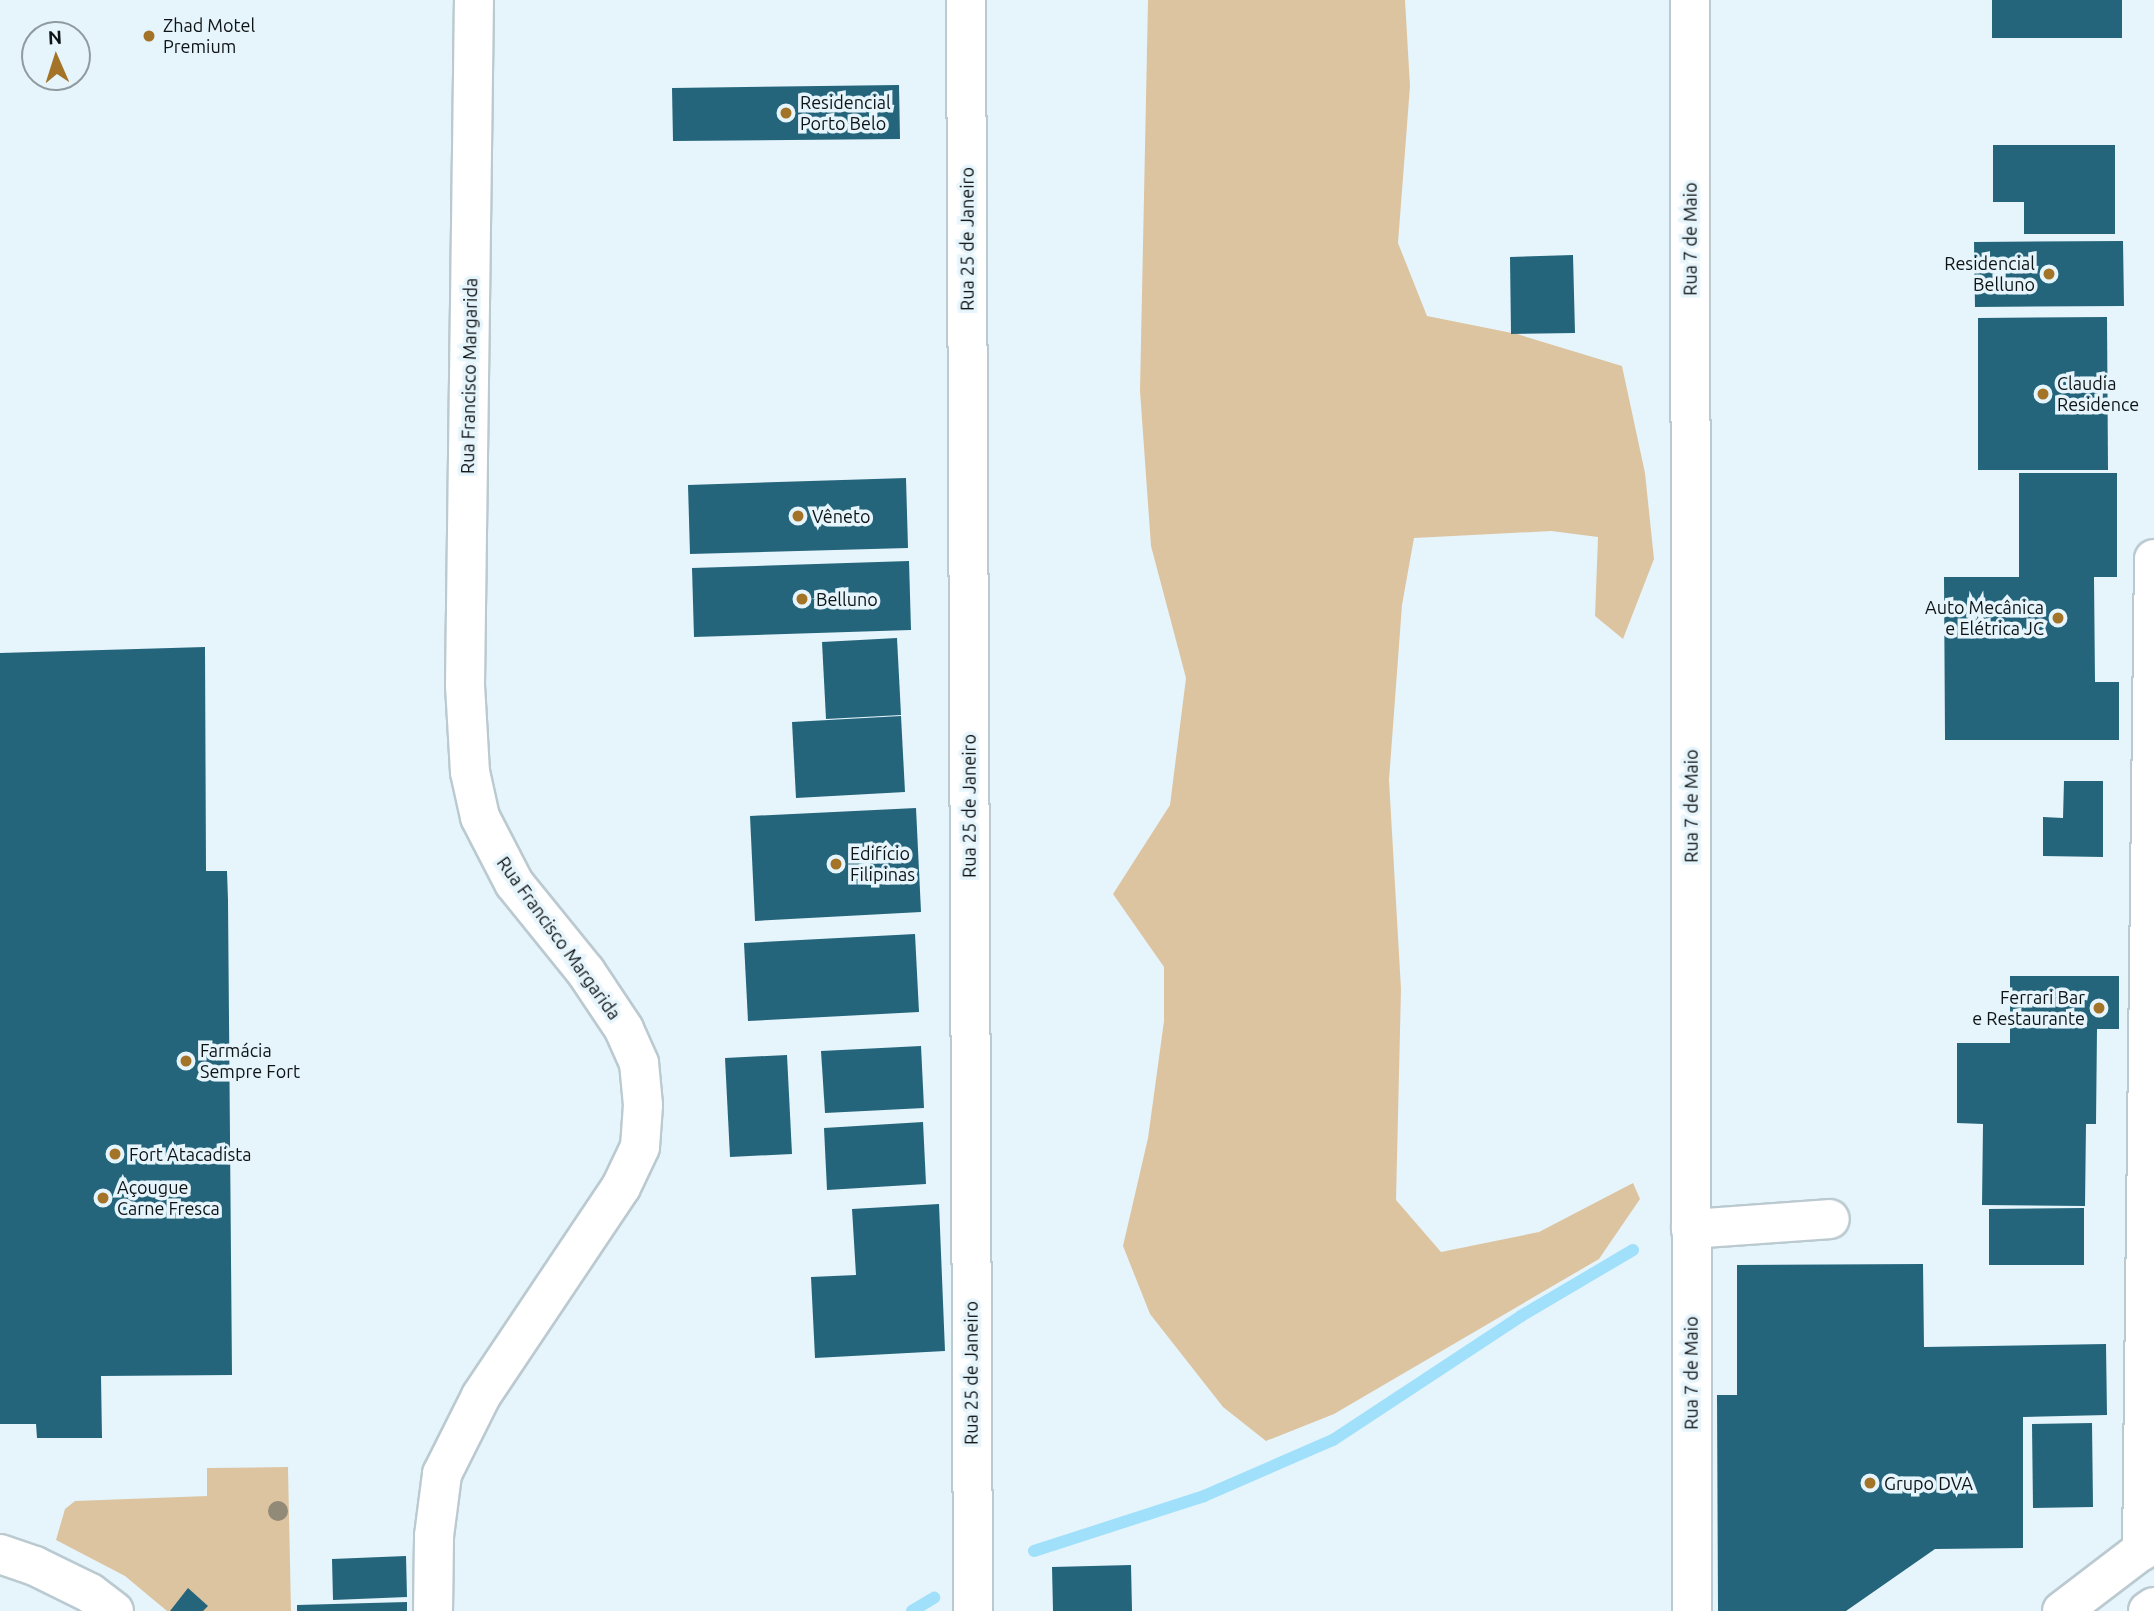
<!DOCTYPE html>
<meta charset="utf-8">
<style>
body{margin:0}
#map{position:relative;width:2154px;height:1611px;overflow:hidden;background:#e6f5fc;font-family:Ubuntu,sans-serif}
div>[style]{position:absolute}
.green>*{inset:0;background:#ddc4a1}
.stream>*{height:12px;margin:-6px;padding:0 6px;transform-origin:6px;border-radius:6px;background:#a0e0fa}
.building>*{inset:0;background:#25657c}
.roads{filter:drop-shadow(2px 0 #bbcad0) drop-shadow(-2px 0 #bbcad0) drop-shadow(0 2px #bbcad0) drop-shadow(0 -2px #bbcad0)}
.minor>*{height:38px;margin:-19px;padding:0 19px;transform-origin:19px;border-radius:19px;background:#fff}
.major>*{height:38px;margin:-19px;padding:0 19px;transform-origin:19px;border-radius:19px;background:#fff}
.trees>*{width:20px;height:20px;margin:-10px;border-radius:50%;background:#908a77}
.dots>*{width:19px;height:19px;translate:-50% -50%;box-sizing:border-box;border:4px solid #e6f5fc;border-radius:50%}
span{translate:-50% -50%;white-space:nowrap;text-align:center;line-height:1.15;-webkit-text-stroke:7px #e6f5fc;paint-order:stroke}
.poi-label{font-size:18px;color:#0e1315}
.left{translate:0 -50%;text-align:left}
.right{translate:-100% -50%;text-align:right}
.street-label{font-size:18px;color:#0e1315}
.north{position:absolute;left:21px;top:21px;width:70px;height:70px;box-sizing:border-box;background:#e6f5fc;border:2px solid #909ba0;border-radius:50%;rotate:357deg;font-size:19px;font-weight:700;line-height:28px;text-align:center;color:#0e1315}
.north::after{content:'';display:block;margin:auto;width:24px;height:32px;background:#a37427;clip-path:polygon(50% 0,100% 100%,50% 72%,0 100%)}
</style>
<div id="map">
<div class="green">
<i style="clip-path:polygon(1148px 0,1405px 0,1410px 86px,1398px 243px,1427px 316px,1517px 334px,1622px 366px,1645px 473px,1654px 559px,1623px 639px,1595px 616px,1598px 537px,1551px 531px,1414px 538px,1402px 605px,1389px 780px,1401px 989px,1396px 1200px,1441px 1252px,1539px 1232px,1633px 1183px,1640px 1199px,1599px 1259px,1334px 1414px,1266px 1441px,1223px 1407px,1150px 1314px,1123px 1246px,1148px 1138px,1164px 1021px,1164px 967px,1113px 894px,1170px 805px,1186px 678px,1151px 546px,1140px 391px)"></i>
<i style="clip-path:polygon(288px 1467px,291px 1611px,167px 1611px,125px 1576px,56px 1540px,65px 1509px,75px 1501px,207px 1496px,207px 1468px)"></i>
</div>
<div class="stream">
<i style="left:1034px;top:1551px;width:179px;rotate:-17.9deg"></i>
<i style="left:1204px;top:1496px;width:141px;rotate:-23.5deg"></i>
<i style="left:1333px;top:1440px;width:225px;rotate:-33.4deg"></i>
<i style="left:1521px;top:1316px;width:130px;rotate:-30.5deg"></i>
<i style="left:912px;top:1611px;width:26px;rotate:-31deg"></i>
</div>
<div class="building">
<i style="clip-path:polygon(1992px 0,2122px 0,2122px 38px,1992px 38px)"></i>
<i style="clip-path:polygon(899px 85px,900px 139px,673px 141px,672px 88px)"></i>
<i style="clip-path:polygon(1993px 145px,2115px 145px,2115px 234px,2024px 234px,2024px 202px,1993px 202px)"></i>
<i style="clip-path:polygon(2123px 241px,2124px 306px,1975px 307px,1974px 242px)"></i>
<i style="clip-path:polygon(1573px 255px,1575px 333px,1511px 334px,1510px 257px)"></i>
<i style="clip-path:polygon(2107px 317px,2108px 470px,1978px 470px,1978px 318px)"></i>
<i style="clip-path:polygon(2019px 473px,2117px 473px,2117px 577px,2094px 577px,2095px 682px,2119px 682px,2119px 740px,1945px 740px,1944px 577px,2019px 577px)"></i>
<i style="clip-path:polygon(906px 478px,908px 548px,690px 554px,688px 485px)"></i>
<i style="clip-path:polygon(909px 561px,911px 630px,694px 637px,692px 568px)"></i>
<i style="clip-path:polygon(897px 638px,901px 715px,826px 719px,822px 642px)"></i>
<i style="clip-path:polygon(205px 647px,206px 871px,227px 871px,228px 900px,232px 1375px,101px 1376px,102px 1438px,37px 1438px,36px 1424px,0 1424px,0 653px)"></i>
<i style="clip-path:polygon(901px 716px,905px 792px,796px 798px,792px 722px)"></i>
<i style="clip-path:polygon(2064px 781px,2103px 781px,2103px 857px,2043px 856px,2043px 817px,2063px 818px)"></i>
<i style="clip-path:polygon(916px 808px,921px 912px,755px 921px,750px 816px)"></i>
<i style="clip-path:polygon(915px 934px,919px 1012px,748px 1021px,744px 943px)"></i>
<i style="clip-path:polygon(2010px 976px,2119px 976px,2119px 1029px,2097px 1029px,2096px 1124px,2086px 1124px,2085px 1206px,1982px 1205px,1983px 1124px,1957px 1123px,1957px 1043px,2010px 1043px)"></i>
<i style="clip-path:polygon(921px 1046px,924px 1108px,825px 1113px,821px 1051px)"></i>
<i style="clip-path:polygon(787px 1055px,792px 1154px,730px 1157px,725px 1058px)"></i>
<i style="clip-path:polygon(923px 1122px,926px 1184px,827px 1190px,824px 1128px)"></i>
<i style="clip-path:polygon(939px 1204px,945px 1351px,815px 1358px,811px 1277px,856px 1275px,852px 1209px)"></i>
<i style="clip-path:polygon(2084px 1208px,2084px 1265px,1989px 1265px,1989px 1209px)"></i>
<i style="clip-path:polygon(1923px 1264px,1924px 1347px,2106px 1344px,2107px 1415px,2023px 1417px,2023px 1548px,1935px 1549px,1846px 1611px,1718px 1611px,1717px 1395px,1737px 1395px,1737px 1265px)"></i>
<i style="clip-path:polygon(2092px 1423px,2093px 1507px,2033px 1508px,2032px 1424px)"></i>
<i style="clip-path:polygon(406px 1556px,407px 1597px,333px 1600px,332px 1559px)"></i>
<i style="clip-path:polygon(1131px 1565px,1132px 1611px,1053px 1611px,1052px 1567px)"></i>
<i style="clip-path:polygon(188px 1588px,208px 1606px,203px 1611px,170px 1611px)"></i>
<i style="clip-path:polygon(407px 1602px,407px 1611px,297px 1611px,297px 1605px)"></i>
</div>
<div class="roads">
<div class="minor">
<i style="left:966px;top:0;width:1611px;rotate:89.75deg"></i>
<i style="left:1690px;top:0;width:1611px;rotate:89.93deg"></i>
<i style="left:1691px;top:1229px;width:139px;rotate:-4.1deg"></i>
<i style="left:2142px;top:1551px;width:992px;rotate:-89.31deg"></i>
<i style="left:433px;top:1611px;width:75px;rotate:-89.2deg"></i>
<i style="left:434px;top:1536px;width:63px;rotate:-82.6deg"></i>
<i style="left:442px;top:1474px;width:87px;rotate:-63.4deg"></i>
<i style="left:481px;top:1396px;width:252px;rotate:-56.2deg"></i>
<i style="left:621px;top:1187px;width:44px;rotate:-64.6deg"></i>
<i style="left:640px;top:1147px;width:42px;rotate:-85.9deg"></i>
<i style="left:643px;top:1105px;width:42px;rotate:-95.4deg"></i>
<i style="left:639px;top:1063px;width:37px;rotate:-114deg"></i>
<i style="left:624px;top:1029px;width:69px;rotate:-123.7deg"></i>
<i style="left:586px;top:972px;width:114px;rotate:-129deg"></i>
<i style="left:514px;top:883px;width:74px;rotate:-117.3deg"></i>
<i style="left:480px;top:817px;width:46px;rotate:-102.5deg"></i>
<i style="left:470px;top:772px;width:87px;rotate:-93.3deg"></i>
<i style="left:465px;top:685px;width:685px;rotate:-89.25deg"></i>
</div>
<div class="major">
<i style="left:0;top:1554px;width:37px;rotate:19deg"></i>
<i style="left:35px;top:1566px;width:61px;rotate:26.1deg"></i>
<i style="left:90px;top:1593px;width:30px;rotate:37deg"></i>
<i style="left:2062px;top:1611px;width:116px;rotate:-37.3deg"></i>
<i style="left:2148px;top:1611px;width:7px;rotate:-34deg"></i>
</div>
</div>
<div class="trees">
<i style="left:278px;top:1511px"></i>
</div>
<div class="dots">
<i style="left:149px;top:36px;background:#a37427"></i>
<i style="left:786px;top:113px;background:#a37427"></i>
<i style="left:2049px;top:274px;background:#a37427"></i>
<i style="left:2043px;top:394px;background:#a37427"></i>
<i style="left:798px;top:516px;background:#a37427"></i>
<i style="left:802px;top:599px;background:#a37427"></i>
<i style="left:2058px;top:618px;background:#a37427"></i>
<i style="left:836px;top:864px;background:#a37427"></i>
<i style="left:2099px;top:1008px;background:#a37427"></i>
<i style="left:186px;top:1061px;background:#a37427"></i>
<i style="left:115px;top:1154px;background:#a37427"></i>
<i style="left:103px;top:1198px;background:#a37427"></i>
<i style="left:1870px;top:1483px;background:#a37427"></i>
</div>
<div class="poi-label">
<span class="left" style="left:163px;top:36px">Zhad Motel<br>Premium</span>
<span class="left" style="left:800px;top:113px">Residencial<br>Porto Belo</span>
<span class="right" style="left:2035px;top:274px">Residencial<br>Belluno</span>
<span class="left" style="left:2057px;top:394px">Claudia<br>Residence</span>
<span class="left" style="left:812px;top:516px">Vêneto</span>
<span class="left" style="left:816px;top:599px">Belluno</span>
<span class="right" style="left:2044px;top:618px">Auto Mecânica<br>e Elétrica JC</span>
<span class="left" style="left:850px;top:864px">Edifício<br>Filipinas</span>
<span class="right" style="left:2085px;top:1008px">Ferrari Bar<br>e Restaurante</span>
<span class="left" style="left:200px;top:1061px">Farmácia<br>Sempre Fort</span>
<span class="left" style="left:129px;top:1154px">Fort Atacadista</span>
<span class="left" style="left:117px;top:1198px">Açougue<br>Carne Fresca</span>
<span class="left" style="left:1884px;top:1483px">Grupo DVA</span>
</div>
<div class="street-label">
<span style="left:967px;top:239px;rotate:-90deg">Rua 25 de Janeiro</span>
<span style="left:1690px;top:239px;rotate:-90deg">Rua 7 de Maio</span>
<span style="left:469px;top:376px;rotate:-89deg">Rua Francisco Margarida</span>
<span style="left:969px;top:806px;rotate:-90deg">Rua 25 de Janeiro</span>
<span style="left:1691px;top:806px;rotate:-90deg">Rua 7 de Maio</span>
<span style="left:559px;top:938px;rotate:54deg">Rua Francisco Margarida</span>
<span style="left:971px;top:1373px;rotate:-90deg">Rua 25 de Janeiro</span>
<span style="left:1691px;top:1373px;rotate:-90deg">Rua 7 de Maio</span>
</div>
<div class="north">N</div>
</div>
